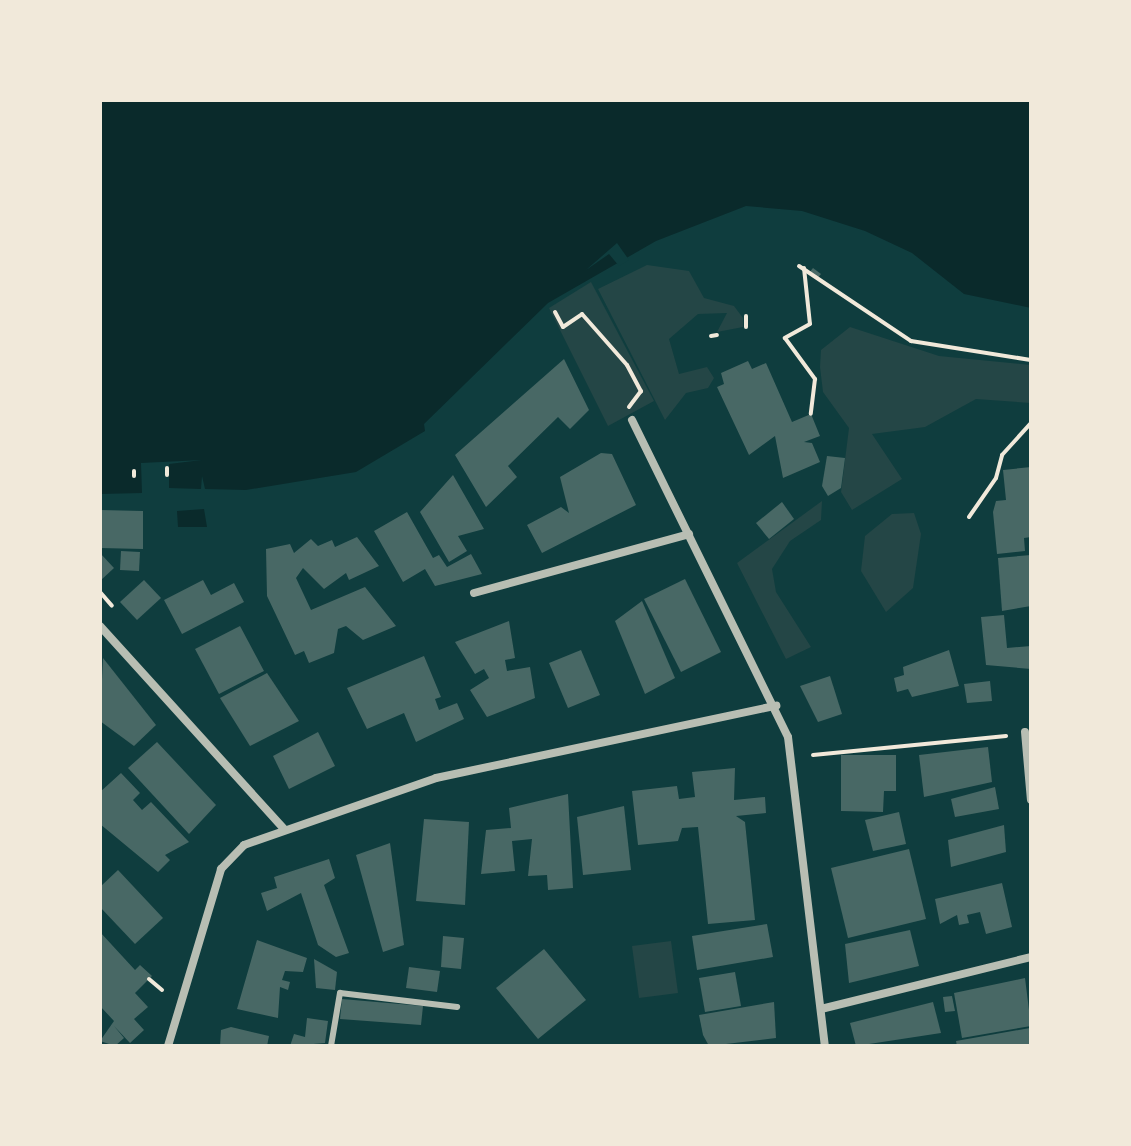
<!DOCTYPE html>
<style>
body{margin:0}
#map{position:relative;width:1131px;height:1146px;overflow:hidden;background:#0f3d3e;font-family:Cabin,sans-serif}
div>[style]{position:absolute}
.green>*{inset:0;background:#244646}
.water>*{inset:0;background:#0a2a2b}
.pier>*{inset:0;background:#0f3d3e}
.building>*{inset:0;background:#486865}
.path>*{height:4px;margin:-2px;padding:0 2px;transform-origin:2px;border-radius:2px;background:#f1e9da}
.service>*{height:6px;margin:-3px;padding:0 3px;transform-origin:3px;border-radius:3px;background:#b8beb3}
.minor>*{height:8px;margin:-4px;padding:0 4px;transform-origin:4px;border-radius:4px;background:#b8beb3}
span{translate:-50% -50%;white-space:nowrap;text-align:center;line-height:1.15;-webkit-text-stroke:8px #f1e9da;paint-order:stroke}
.frame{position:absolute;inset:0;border:102px solid #f1e9da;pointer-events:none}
</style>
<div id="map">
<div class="green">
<i style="clip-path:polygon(647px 265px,689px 271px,704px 298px,734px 306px,743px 318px,743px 327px,717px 332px,727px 313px,698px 314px,669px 339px,679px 374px,707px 367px,714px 378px,708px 388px,686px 393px,665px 420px,598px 289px)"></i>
<i style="clip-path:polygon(591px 282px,654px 401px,608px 426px,549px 308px)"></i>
<i style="clip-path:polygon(850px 327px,939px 356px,1031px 365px,1031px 403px,976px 399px,925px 427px,872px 434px,902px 479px,852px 510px,841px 492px,849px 428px,823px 392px,820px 367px,821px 350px)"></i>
<i style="clip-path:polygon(822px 501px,821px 520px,790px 541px,772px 569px,776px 592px,811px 647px,786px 659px,737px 563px)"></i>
<i style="clip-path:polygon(914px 513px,921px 534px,913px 588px,886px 612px,861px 571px,865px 536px,892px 514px)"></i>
<i style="clip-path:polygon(671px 941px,678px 993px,639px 998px,632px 946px)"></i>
</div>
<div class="water">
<i style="clip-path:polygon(100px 100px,1031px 100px,1031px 308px,964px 294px,912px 253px,865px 231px,802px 211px,746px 206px,656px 241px,548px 303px,424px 424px,425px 431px,356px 472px,246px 490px,205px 489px,202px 476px,201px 489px,169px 488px,169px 464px,202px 460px,141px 463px,142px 493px,100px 494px)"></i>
<i style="clip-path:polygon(204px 509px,207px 527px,178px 527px,177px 511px)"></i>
</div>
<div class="pier">
<i style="clip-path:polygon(617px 243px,629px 260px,619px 266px,609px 254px,586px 270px)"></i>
</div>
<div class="building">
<i style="clip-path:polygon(813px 268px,821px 274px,817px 279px,809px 273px)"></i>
<i style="clip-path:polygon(564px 359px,589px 410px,570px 429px,558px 417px,508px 466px,517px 477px,486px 507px,455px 455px)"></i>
<i style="clip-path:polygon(748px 361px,752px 369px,766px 363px,792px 422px,811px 414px,820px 436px,804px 442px,812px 443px,820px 462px,783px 478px,775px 436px,749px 455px,717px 387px,724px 384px,721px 373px)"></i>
<i style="clip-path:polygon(601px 453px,612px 454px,636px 505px,542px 553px,527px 525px,561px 507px,569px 513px,560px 477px)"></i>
<i style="clip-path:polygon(827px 456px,845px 458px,841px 488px,828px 496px,822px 486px)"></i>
<i style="clip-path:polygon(1031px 467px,1031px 537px,1024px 538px,1025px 551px,997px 554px,993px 512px,996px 501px,1006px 500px,1003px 470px)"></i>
<i style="clip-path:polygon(453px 475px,484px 529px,458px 536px,467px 551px,449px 562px,420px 512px)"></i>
<i style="clip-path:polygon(782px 502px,794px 519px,769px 539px,756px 523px)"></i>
<i style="clip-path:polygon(100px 510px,143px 511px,143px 549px,100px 548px)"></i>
<i style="clip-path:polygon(407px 512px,433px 558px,439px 555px,447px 567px,471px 554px,482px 574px,435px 586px,425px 569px,403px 582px,374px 531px)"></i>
<i style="clip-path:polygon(357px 537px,379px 566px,349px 580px,346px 573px,324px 589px,303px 568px,296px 578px,311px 610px,365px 587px,396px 626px,363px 640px,346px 626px,338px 629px,334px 653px,309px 663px,304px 651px,295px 655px,267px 596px,266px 549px,290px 544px,294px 553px,311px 539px,318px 546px,332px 540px,335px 547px)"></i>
<i style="clip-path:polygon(121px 551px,140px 552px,139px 571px,120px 570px)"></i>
<i style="clip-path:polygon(100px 553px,114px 568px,100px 581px)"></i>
<i style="clip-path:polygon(1031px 555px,1031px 606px,1002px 611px,998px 558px)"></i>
<i style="clip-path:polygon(685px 579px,721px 652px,681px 672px,644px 599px)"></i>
<i style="clip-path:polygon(144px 580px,161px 598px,137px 620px,120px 602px)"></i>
<i style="clip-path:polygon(203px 580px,211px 595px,234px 583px,244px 602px,182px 634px,164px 600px)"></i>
<i style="clip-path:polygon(642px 601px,675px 678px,645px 694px,615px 621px)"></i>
<i style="clip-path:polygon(1004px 615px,1007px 648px,1031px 646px,1031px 669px,986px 665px,981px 617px)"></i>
<i style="clip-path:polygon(509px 621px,515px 658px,505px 660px,507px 671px,530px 667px,535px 698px,487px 717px,470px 690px,489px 678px,484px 669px,475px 674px,455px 642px)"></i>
<i style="clip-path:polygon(240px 626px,264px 671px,219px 694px,195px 649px)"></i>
<i style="clip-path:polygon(581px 650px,600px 695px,568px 708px,549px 663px)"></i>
<i style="clip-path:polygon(949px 650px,959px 686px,912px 697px,908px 689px,897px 692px,894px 678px,904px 675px,903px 667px)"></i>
<i style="clip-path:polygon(424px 656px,441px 697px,435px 699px,439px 710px,457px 703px,464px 719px,416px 742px,404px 713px,367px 729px,347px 688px)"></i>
<i style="clip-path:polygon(103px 658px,156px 725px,134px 746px,100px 721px)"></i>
<i style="clip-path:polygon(267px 673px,299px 721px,250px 746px,220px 698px)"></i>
<i style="clip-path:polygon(830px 676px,842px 714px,818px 722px,800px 686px)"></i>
<i style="clip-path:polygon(990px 681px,992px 701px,967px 703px,964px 684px)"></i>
<i style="clip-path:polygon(318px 732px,335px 766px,289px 789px,273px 756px)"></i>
<i style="clip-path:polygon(157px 742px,216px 805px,189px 834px,128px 768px)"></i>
<i style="clip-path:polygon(988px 747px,992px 782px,924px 797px,919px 755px)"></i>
<i style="clip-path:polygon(841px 755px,896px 755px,896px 791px,884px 791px,883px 812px,841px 811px)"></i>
<i style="clip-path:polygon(735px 768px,734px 800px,765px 797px,766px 813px,736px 816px,745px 822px,755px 920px,708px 924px,698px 827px,682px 828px,678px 841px,638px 845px,632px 791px,677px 786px,679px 799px,695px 797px,692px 772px)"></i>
<i style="clip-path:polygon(121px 773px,140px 793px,133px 800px,142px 810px,151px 802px,189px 842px,165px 855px,170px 860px,158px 872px,100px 824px,100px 792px)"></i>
<i style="clip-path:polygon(995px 787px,999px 809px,955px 817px,951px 799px)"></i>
<i style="clip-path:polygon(568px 794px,573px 888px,548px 890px,547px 875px,528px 876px,532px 839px,512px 841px,515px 871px,481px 874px,486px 830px,511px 828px,509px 808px)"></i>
<i style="clip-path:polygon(624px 806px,631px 870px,583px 875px,577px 817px)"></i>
<i style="clip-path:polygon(899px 812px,906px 844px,873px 851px,865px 820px)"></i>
<i style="clip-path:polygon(424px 819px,469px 822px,465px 905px,416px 901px)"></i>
<i style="clip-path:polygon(1004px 825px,1006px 852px,951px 867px,948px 840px)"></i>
<i style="clip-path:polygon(390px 843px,404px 945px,383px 952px,356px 855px)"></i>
<i style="clip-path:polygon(909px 849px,926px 919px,848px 938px,831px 868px)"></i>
<i style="clip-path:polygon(329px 859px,335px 878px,324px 885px,349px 953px,336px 957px,318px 945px,301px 893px,267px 911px,261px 893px,277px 888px,274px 877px)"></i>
<i style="clip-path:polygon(118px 870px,163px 918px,135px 944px,100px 907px,100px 887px)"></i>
<i style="clip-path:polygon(1002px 883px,1012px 927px,986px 934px,980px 912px,967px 915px,969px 923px,959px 925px,957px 915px,940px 924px,935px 899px)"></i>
<i style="clip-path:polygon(767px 924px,773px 957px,697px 970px,692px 936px)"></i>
<i style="clip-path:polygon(910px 930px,919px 966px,849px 983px,845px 944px)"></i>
<i style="clip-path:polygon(100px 932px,135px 970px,140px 965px,152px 976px,135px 993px,148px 1007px,134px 1019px,144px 1030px,130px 1043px,114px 1026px,124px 1038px,115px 1046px,100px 1041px,114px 1021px,100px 1006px)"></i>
<i style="clip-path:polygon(443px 936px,464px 938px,461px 969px,441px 967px)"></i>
<i style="clip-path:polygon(257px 940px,307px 958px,303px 972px,285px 971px,282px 980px,290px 982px,288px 990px,280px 987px,278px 1018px,237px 1009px)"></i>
<i style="clip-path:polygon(544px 949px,586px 1000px,538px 1039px,496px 988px)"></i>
<i style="clip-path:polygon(314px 959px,337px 972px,335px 990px,316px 988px)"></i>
<i style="clip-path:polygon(409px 967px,440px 971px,437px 992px,406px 988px)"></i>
<i style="clip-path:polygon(735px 972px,741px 1006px,705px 1012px,699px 978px)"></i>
<i style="clip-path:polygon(1025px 978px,1031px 1026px,962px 1038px,954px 993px)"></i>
<i style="clip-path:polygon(952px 996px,955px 1011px,945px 1012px,943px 997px)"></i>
<i style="clip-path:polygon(342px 999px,423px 1006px,421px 1025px,340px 1019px)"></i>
<i style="clip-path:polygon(774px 1002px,776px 1038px,709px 1046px,703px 1035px,699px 1015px)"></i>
<i style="clip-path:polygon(933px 1002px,941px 1033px,856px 1046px,850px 1023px)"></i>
<i style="clip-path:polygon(307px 1018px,328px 1021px,325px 1043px,290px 1046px,294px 1034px,305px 1037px)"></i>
<i style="clip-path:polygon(231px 1027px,269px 1036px,267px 1046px,220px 1046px,221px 1030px)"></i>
<i style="clip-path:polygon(1030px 1028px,1031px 1046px,957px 1046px,956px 1041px)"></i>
</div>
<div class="path">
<i style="left:799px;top:266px;width:135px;rotate:33.8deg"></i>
<i style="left:911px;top:341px;width:121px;rotate:9deg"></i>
<i style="left:804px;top:268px;width:56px;rotate:83.9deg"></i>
<i style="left:810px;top:324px;width:29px;rotate:151deg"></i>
<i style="left:785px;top:338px;width:51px;rotate:53.8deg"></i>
<i style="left:815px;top:379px;width:35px;rotate:97deg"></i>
<i style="left:555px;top:312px;width:17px;rotate:62deg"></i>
<i style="left:563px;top:327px;width:23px;rotate:-34deg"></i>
<i style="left:582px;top:314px;width:68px;rotate:48.6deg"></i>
<i style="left:627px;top:365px;width:30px;rotate:62deg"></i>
<i style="left:641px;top:391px;width:20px;rotate:127deg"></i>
<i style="left:746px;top:316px;width:11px;rotate:90deg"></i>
<i style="left:711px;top:336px;width:6px;rotate:-9deg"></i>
<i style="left:167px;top:468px;width:7px;rotate:90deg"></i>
<i style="left:134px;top:471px;width:5px;rotate:90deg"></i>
<i style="left:969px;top:517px;width:47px;rotate:-55.3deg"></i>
<i style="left:996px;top:478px;width:24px;rotate:-75deg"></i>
<i style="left:1002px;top:455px;width:43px;rotate:-47.8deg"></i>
<i style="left:100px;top:592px;width:18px;rotate:49deg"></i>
<i style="left:813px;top:755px;width:194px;rotate:-5.6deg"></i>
<i style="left:149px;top:979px;width:17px;rotate:40deg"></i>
</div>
<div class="service">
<i style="left:331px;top:1046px;width:54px;rotate:-80.4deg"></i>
<i style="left:340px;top:993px;width:118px;rotate:6.8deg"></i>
</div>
<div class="minor">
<i style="left:632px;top:420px;width:353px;rotate:63.8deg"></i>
<i style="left:788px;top:737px;width:311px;rotate:83.2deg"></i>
<i style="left:474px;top:593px;width:223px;rotate:-15.3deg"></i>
<i style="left:100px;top:626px;width:274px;rotate:47.8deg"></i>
<i style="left:1025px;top:732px;width:68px;rotate:85deg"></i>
<i style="left:821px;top:1009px;width:216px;rotate:-13.9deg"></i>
<i style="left:168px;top:1046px;width:185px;rotate:-73.3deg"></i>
<i style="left:221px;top:869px;width:33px;rotate:-46deg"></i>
<i style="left:244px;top:845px;width:203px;rotate:-19.2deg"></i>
<i style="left:436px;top:778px;width:348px;rotate:-12deg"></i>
</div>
<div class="frame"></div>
</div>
